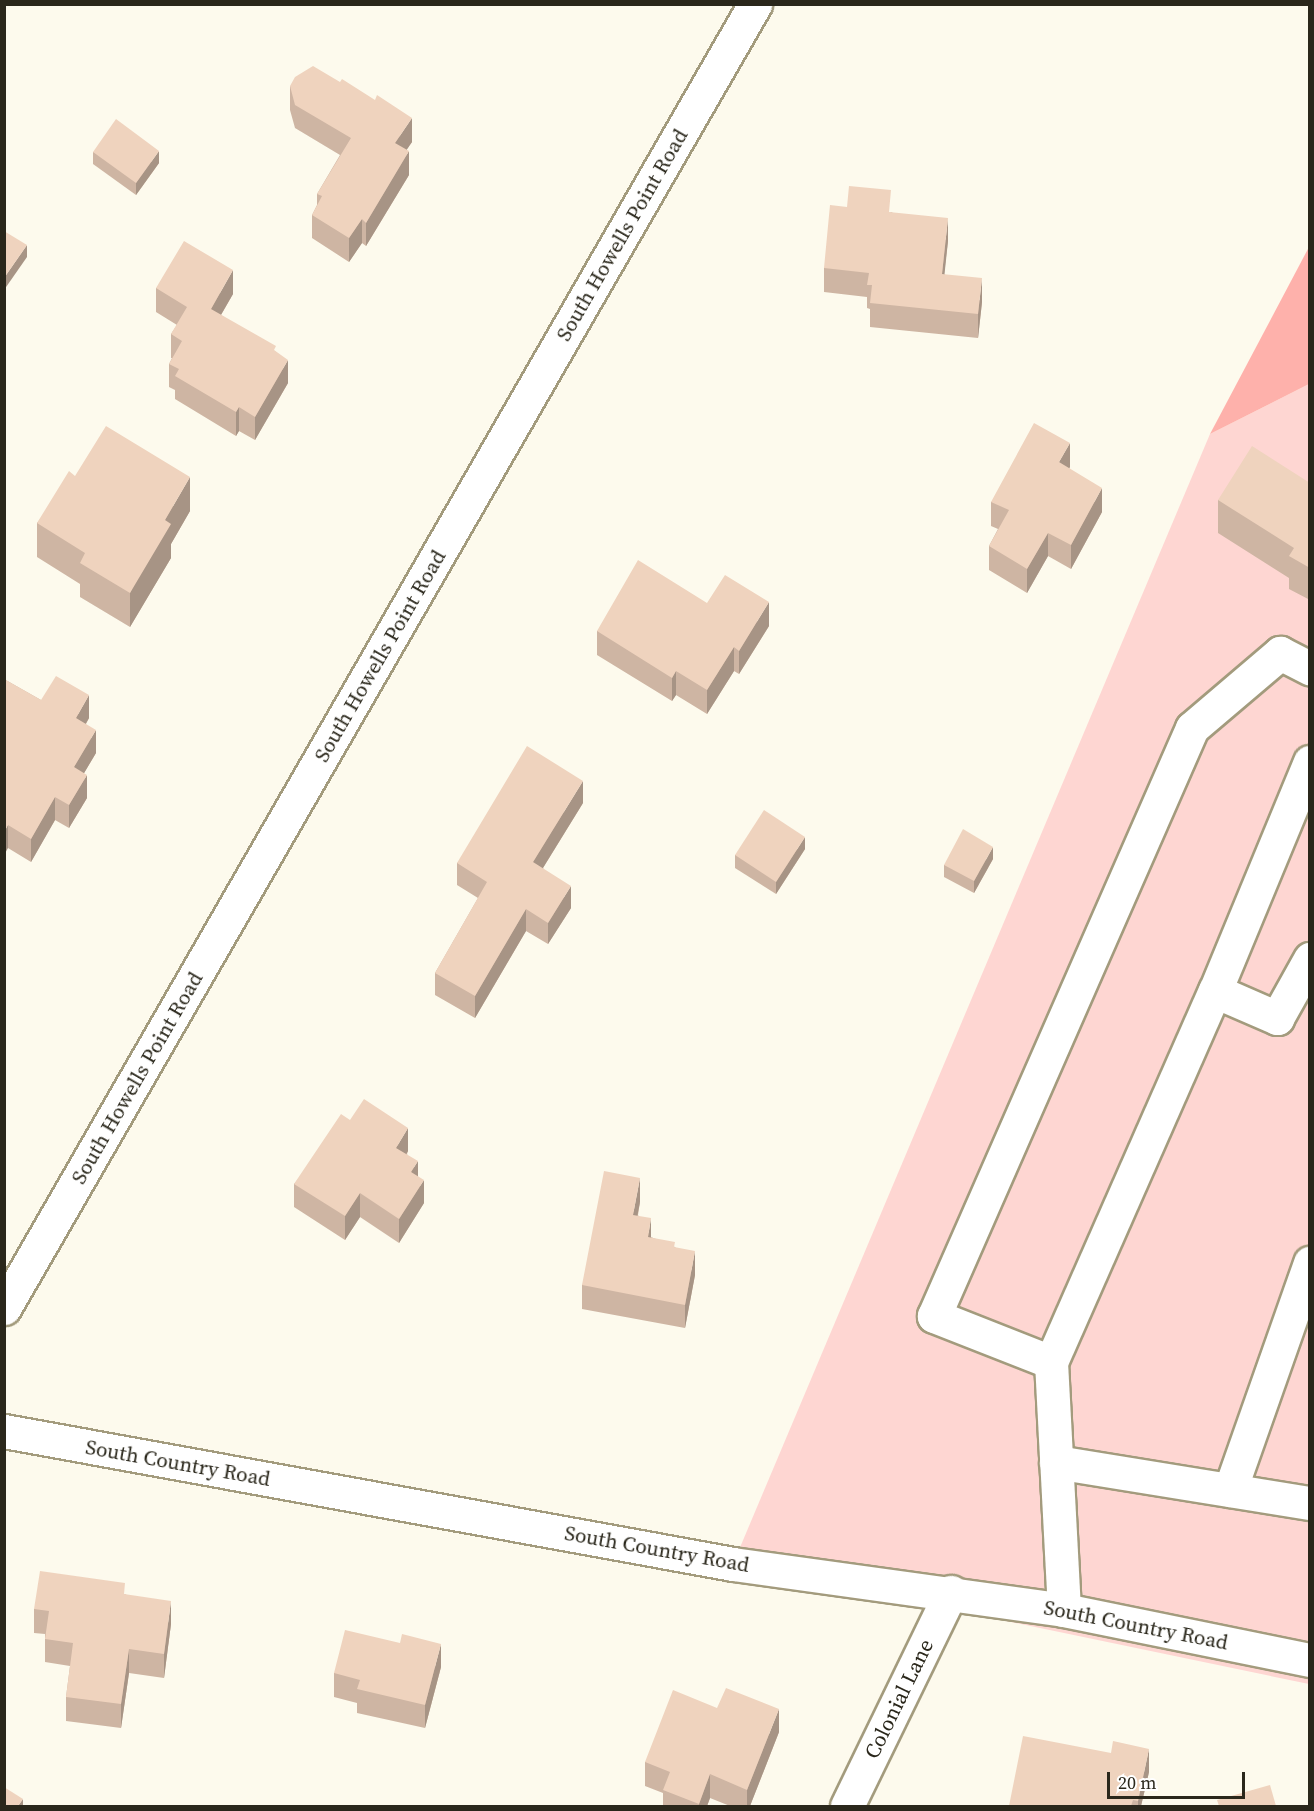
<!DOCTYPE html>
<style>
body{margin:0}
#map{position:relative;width:1314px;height:1811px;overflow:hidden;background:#fdfaed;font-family:"Source Serif 4",serif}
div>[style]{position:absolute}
.green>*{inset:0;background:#fed6d2}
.forest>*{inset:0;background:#feb1ab}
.roads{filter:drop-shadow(2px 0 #a39b7d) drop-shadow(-2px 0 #a39b7d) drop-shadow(0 2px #a39b7d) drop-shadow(0 -2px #a39b7d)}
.minor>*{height:33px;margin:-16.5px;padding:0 16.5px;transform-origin:16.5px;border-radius:16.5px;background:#fff}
.major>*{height:33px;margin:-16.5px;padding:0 16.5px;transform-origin:16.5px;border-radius:16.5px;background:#fff}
.wall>*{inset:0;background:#ceb5a3}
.shaded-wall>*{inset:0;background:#a79485}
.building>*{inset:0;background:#efd3be}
span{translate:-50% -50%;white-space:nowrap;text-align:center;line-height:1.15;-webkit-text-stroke:4.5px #fff;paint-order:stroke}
.street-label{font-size:21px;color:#2a271b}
.frame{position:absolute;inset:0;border:6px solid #2a271b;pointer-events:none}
.scale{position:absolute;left:1107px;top:1772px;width:138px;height:27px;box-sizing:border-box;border:3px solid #2a271b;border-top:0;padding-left:8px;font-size:18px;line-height:21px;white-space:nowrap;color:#2a271b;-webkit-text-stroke:4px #fff;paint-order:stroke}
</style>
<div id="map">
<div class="green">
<i style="clip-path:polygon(1309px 384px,1309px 1684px,733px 1564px,1210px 434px)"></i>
</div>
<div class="forest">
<i style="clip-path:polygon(1309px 247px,1309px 384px,1210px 434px)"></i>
</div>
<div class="roads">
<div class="minor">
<i style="left:1215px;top:991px;width:248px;rotate:-67.5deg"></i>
<i style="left:4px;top:1308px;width:1505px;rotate:-60.06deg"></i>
<i style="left:1051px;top:1362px;width:126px;rotate:-158.5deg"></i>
<i style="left:934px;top:1316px;width:642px;rotate:-66.31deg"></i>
<i style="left:1192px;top:728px;width:116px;rotate:-40.4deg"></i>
<i style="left:1280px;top:653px;width:34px;rotate:27deg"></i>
<i style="left:1056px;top:1462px;width:257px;rotate:9.2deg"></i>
<i style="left:1230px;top:1490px;width:241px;rotate:-70.6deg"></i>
<i style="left:1064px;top:1610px;width:248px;rotate:-93deg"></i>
<i style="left:1051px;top:1362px;width:406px;rotate:-66.2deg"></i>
<i style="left:1215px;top:991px;width:68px;rotate:23.5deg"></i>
<i style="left:1277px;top:1018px;width:68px;rotate:-60.8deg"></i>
<i style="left:847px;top:1806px;width:238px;rotate:-64.1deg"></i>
</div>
<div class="major">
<i style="left:4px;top:1431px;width:741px;rotate:10.34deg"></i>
<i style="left:733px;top:1564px;width:334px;rotate:7.9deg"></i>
<i style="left:1064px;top:1610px;width:251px;rotate:11.5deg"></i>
</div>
</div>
<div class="wall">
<i style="clip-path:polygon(290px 86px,412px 142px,406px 150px,409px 175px,366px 246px,362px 243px,349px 262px,312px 238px,312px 215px,317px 205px,317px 194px,340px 155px,295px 128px,290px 110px)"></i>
<i style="clip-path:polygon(93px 152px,159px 163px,136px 195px,93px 164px)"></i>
<i style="clip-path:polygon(891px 212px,948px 241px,944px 274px,982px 302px,978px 338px,870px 327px,870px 309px,867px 308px,867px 297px,824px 292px,824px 268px)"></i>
<i style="clip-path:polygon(156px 288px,233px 294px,221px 315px,276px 352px,288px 383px,255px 440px,239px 431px,236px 436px,175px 399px,175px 390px,169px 387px,169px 364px,172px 358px,171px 358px,171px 334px,177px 325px,156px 312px)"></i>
<i style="clip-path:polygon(1070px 467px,1069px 468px,1102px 512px,1071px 569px,1048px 556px,1027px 593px,989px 570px,989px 546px,998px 529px,991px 526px,991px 502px)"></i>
<i style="clip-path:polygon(75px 476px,190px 511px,171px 544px,171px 558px,130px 627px,80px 597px,80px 584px,37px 557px,37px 523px)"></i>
<i style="clip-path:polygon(1310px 483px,1310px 600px,1289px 589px,1289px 578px,1218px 533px,1218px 500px)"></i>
<i style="clip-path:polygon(707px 603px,769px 626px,739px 674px,734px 671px,707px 714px,676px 695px,672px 701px,597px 655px,597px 631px)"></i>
<i style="clip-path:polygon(4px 679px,41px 700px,89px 718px,86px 724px,96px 753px,84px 773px,87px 798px,69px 828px,55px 820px,31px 862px,8px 848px)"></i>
<i style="clip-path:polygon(583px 803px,543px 868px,571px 908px,548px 944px,526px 931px,475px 1018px,435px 995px,435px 973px,478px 898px,457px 885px,457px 863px)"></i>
<i style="clip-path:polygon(805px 849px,776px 894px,735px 868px,735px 855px)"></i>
<i style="clip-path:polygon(993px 859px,974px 893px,944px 877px,944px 865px)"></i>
<i style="clip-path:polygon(350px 1120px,408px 1151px,407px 1154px,418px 1176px,424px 1203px,399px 1243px,360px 1217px,345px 1240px,294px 1207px,294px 1184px)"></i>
<i style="clip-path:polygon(640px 1202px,638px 1215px,651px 1237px,675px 1247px,695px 1275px,685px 1328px,582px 1309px,582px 1285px)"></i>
<i style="clip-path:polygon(125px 1594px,171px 1624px,164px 1678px,129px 1673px,121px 1728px,66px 1721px,66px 1697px,70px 1666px,45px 1662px,45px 1634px,34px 1633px,34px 1609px)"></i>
<i style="clip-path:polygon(441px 1667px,425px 1728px,357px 1713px,357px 1703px,334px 1697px,334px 1673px)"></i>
<i style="clip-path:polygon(779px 1732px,750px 1806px,730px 1806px,710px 1798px,707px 1806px,663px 1806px,663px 1793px,645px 1786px,645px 1762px)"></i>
<i style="clip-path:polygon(1149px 1772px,1141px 1806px,1009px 1806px)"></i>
</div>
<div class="shaded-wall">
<i style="clip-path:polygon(412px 118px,412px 142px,395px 167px,395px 143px)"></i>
<i style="clip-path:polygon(159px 151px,159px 163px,136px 195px,136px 183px)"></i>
<i style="clip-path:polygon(409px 151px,409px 175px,366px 246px,366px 223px)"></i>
<i style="clip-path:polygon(948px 218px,948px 241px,942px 298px,942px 274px)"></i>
<i style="clip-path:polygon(362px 219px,362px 243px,349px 262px,349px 238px)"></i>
<i style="clip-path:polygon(27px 245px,27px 257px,4px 290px,4px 278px)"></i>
<i style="clip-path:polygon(233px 270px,233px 294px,211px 332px,211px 309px)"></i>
<i style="clip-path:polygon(982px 278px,982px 302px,978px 338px,978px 314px)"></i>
<i style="clip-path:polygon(288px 360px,288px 383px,255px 440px,255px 417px)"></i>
<i style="clip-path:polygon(239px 407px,239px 431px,236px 436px,236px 412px)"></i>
<i style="clip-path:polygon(1070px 443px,1070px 467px,1059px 486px,1059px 462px)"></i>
<i style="clip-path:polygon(190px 477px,190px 511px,171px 544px,171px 558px,130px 627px,130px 593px,165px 520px)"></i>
<i style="clip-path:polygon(1102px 488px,1102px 512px,1071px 569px,1071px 545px)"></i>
<i style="clip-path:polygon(1048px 533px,1048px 556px,1027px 593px,1027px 569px)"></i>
<i style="clip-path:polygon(769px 602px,769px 626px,739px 674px,739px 651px)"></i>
<i style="clip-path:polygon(734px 647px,734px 671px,707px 714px,707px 690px)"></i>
<i style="clip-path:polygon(676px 671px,676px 695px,672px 701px,672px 678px)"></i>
<i style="clip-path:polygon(89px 695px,89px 718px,76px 740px,76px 718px)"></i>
<i style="clip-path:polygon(96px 730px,96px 753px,74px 790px,74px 767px)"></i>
<i style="clip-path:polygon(87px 775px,87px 798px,69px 828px,69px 805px)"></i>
<i style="clip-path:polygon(583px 781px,583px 803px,533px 884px,533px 862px)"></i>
<i style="clip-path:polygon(55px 797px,55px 820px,31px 862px,31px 839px)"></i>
<i style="clip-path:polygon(8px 825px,8px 848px,4px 855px,4px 832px)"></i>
<i style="clip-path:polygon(805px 837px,805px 849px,776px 894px,776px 882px)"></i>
<i style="clip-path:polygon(993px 847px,993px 859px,974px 893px,974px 881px)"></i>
<i style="clip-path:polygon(571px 886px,571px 908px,548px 944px,548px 923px)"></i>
<i style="clip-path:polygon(526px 909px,526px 931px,475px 1018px,475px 996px)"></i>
<i style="clip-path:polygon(408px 1128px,408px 1151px,396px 1171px,396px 1148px)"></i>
<i style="clip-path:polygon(418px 1161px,418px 1185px,411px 1172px)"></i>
<i style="clip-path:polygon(640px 1178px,640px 1202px,633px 1238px,633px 1215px)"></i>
<i style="clip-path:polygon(424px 1180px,424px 1203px,399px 1243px,399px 1219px)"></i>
<i style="clip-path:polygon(360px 1193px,360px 1217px,345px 1240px,345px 1216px)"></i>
<i style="clip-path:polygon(651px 1218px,651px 1242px,648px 1237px)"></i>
<i style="clip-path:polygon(695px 1251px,695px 1275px,685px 1328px,685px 1305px)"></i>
<i style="clip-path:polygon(171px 1601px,171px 1624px,164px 1678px,164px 1654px)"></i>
<i style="clip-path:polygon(441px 1644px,441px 1667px,425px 1728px,425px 1705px)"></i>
<i style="clip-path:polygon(129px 1649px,129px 1673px,121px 1728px,121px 1704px)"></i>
<i style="clip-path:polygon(779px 1709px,779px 1732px,750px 1806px,747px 1806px,747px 1790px)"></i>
<i style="clip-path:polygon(1149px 1749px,1149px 1772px,1141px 1806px,1138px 1806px,1138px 1801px)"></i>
<i style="clip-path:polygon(710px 1774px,710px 1798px,707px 1806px,699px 1806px,699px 1804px)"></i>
<i style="clip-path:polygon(23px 1799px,23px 1806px,18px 1806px)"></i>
</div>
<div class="building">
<i style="clip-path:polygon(313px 66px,340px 82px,342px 79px,375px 100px,377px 95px,412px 118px,395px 143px,409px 151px,366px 223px,362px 219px,349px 238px,312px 215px,322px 196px,317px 194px,351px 138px,295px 105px,290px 86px,295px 77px)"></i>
<i style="clip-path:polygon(116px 119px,159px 151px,136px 183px,93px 152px)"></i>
<i style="clip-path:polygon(849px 186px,891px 190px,889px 212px,948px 218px,942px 274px,982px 278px,978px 314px,870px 303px,872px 285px,867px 285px,869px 273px,824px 268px,830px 205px,847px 207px)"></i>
<i style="clip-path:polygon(4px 231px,27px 245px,4px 278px)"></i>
<i style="clip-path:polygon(184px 241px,233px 270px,211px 309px,276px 346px,274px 350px,288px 360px,255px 417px,239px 407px,236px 412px,175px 376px,179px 369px,169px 364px,182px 341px,171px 334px,187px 307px,156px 288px)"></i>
<i style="clip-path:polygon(1034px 423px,1070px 443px,1059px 462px,1102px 488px,1071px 545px,1048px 533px,1027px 569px,989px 546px,1009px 510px,991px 502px)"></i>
<i style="clip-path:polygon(106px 426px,190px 477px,165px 520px,171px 524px,130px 593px,80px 563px,85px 553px,37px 523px,69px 471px,75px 476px)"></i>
<i style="clip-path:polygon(1252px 446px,1310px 483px,1310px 568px,1289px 556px,1294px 548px,1218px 500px)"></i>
<i style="clip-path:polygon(638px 560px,707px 603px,725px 575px,769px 602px,739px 651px,734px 647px,707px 690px,676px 671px,672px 678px,597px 631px)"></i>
<i style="clip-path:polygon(56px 676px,89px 695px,76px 718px,96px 730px,74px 767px,87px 775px,69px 805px,55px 797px,31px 839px,8px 825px,4px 832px,4px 679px,41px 700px)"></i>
<i style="clip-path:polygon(527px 746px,583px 781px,533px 862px,571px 886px,548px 923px,526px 909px,475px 996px,435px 973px,487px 882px,457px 863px)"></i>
<i style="clip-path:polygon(764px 810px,805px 837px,776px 882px,735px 855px)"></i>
<i style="clip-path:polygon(963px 829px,993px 847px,974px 881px,944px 865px)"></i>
<i style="clip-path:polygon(364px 1099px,408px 1128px,396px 1148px,418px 1161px,411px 1172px,424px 1180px,399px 1219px,360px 1193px,345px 1216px,294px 1184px,341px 1114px,350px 1120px)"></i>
<i style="clip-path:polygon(604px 1171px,640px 1178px,633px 1215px,651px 1218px,648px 1237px,675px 1242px,674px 1247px,695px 1251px,685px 1305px,582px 1285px)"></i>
<i style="clip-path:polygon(40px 1571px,125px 1583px,124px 1594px,171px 1601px,164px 1654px,129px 1649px,121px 1704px,66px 1697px,73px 1643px,45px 1639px,49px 1611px,34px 1609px)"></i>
<i style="clip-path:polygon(345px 1630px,400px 1643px,402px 1634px,441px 1644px,425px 1705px,357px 1689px,360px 1680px,334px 1673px)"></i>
<i style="clip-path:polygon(726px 1688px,779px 1709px,747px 1790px,710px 1774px,699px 1804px,663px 1790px,670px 1772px,645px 1762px,673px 1690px,717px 1708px)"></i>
<i style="clip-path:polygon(1023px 1736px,1111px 1753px,1113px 1741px,1149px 1749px,1138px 1801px,1133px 1800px,1131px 1806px,1009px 1806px)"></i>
<i style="clip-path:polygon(1270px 1785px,1276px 1806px,1219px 1806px,1217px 1800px)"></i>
<i style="clip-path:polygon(4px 1787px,23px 1799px,18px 1806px,4px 1806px)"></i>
</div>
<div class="street-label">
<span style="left:622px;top:235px;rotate:-60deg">South Howells Point Road</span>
<span style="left:380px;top:656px;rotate:-60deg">South Howells Point Road</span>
<span style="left:137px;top:1078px;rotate:-60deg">South Howells Point Road</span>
<span style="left:178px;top:1463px;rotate:10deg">South Country Road</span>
<span style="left:657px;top:1549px;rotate:10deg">South Country Road</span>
<span style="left:1136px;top:1625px;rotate:11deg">South Country Road</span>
<span style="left:899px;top:1699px;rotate:-64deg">Colonial Lane</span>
</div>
<div class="frame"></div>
<div class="scale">20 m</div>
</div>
